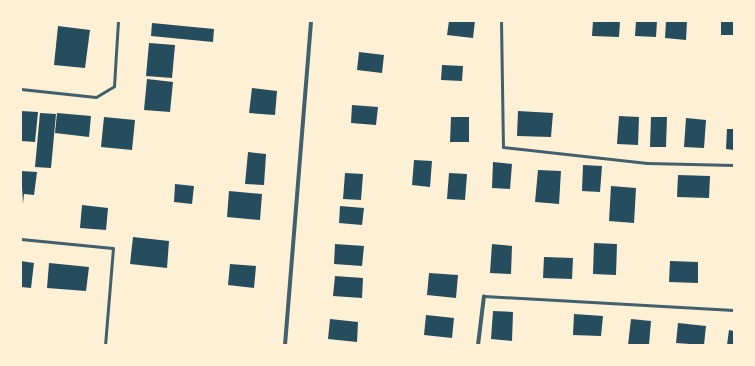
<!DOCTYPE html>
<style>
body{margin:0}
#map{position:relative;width:755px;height:366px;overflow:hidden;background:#fdf0d5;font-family:Arial,sans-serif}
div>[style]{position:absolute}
.building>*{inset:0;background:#264d5e}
.service>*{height:3px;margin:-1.5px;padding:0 1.5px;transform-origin:1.5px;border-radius:1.5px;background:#3f606c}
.minor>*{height:4px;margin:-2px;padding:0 2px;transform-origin:2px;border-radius:2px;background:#3f606c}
span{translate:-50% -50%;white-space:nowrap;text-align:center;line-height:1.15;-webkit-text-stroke:4px #fdf0d5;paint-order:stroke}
.frame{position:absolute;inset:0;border:22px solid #fdf0d5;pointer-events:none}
</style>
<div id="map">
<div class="building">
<i style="clip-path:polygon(449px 21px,475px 21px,473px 38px,447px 35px)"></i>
<i style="clip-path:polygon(593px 21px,620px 21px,619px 37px,592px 36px)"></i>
<i style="clip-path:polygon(636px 21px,657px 21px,656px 37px,635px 36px)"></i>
<i style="clip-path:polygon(666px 21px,687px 21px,686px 40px,665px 38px)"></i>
<i style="clip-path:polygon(721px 21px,734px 21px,734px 35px,721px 35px)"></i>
<i style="clip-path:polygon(152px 23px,214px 29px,213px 42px,151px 36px)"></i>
<i style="clip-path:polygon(58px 26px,90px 30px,85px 68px,54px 65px)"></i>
<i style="clip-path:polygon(149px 43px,175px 45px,172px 78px,146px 76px)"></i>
<i style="clip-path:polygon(359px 52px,384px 55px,382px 73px,357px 70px)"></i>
<i style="clip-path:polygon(442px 65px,463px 66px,462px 81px,441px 80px)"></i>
<i style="clip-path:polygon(147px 79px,173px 82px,170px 112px,144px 110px)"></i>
<i style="clip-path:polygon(252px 88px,277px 91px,275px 115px,249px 113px)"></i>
<i style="clip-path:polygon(352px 105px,378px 107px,376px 125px,351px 123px)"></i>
<i style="clip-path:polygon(21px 111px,38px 112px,35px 142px,21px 141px)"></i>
<i style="clip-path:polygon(518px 111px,553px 113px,551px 137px,517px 136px)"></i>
<i style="clip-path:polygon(40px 113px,56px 114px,51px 168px,35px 167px)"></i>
<i style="clip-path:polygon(57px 113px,91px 116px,89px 137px,55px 133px)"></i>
<i style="clip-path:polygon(619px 116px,639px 117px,638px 145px,617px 144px)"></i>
<i style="clip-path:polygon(104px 117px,135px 120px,132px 150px,101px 147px)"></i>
<i style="clip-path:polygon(451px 117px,469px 117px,469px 142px,450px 142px)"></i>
<i style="clip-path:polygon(651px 117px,667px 117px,666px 147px,650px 147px)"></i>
<i style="clip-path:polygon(686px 118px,706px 120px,704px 148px,684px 147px)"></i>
<i style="clip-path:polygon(727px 129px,734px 129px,734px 150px,726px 149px)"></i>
<i style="clip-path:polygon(248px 152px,266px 154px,264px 185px,245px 184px)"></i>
<i style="clip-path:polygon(414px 160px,432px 161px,430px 187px,412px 185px)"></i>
<i style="clip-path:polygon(493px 162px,512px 164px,510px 189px,492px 188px)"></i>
<i style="clip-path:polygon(583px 165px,602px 166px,600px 192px,582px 191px)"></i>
<i style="clip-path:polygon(538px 170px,561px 171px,559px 204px,535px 202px)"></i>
<i style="clip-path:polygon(21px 171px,37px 172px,34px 195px,24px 194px,23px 204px)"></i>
<i style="clip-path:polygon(345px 173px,363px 174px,361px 200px,343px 199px)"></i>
<i style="clip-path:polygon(449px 173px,467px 174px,465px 200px,447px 199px)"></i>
<i style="clip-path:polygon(678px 175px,710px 176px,709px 198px,677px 197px)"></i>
<i style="clip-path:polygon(175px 184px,194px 186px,192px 204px,174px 202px)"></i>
<i style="clip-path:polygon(611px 186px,636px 188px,634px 223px,609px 221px)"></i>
<i style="clip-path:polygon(229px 191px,262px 194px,260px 220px,227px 217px)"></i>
<i style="clip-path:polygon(82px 205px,108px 208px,106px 230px,80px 228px)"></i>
<i style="clip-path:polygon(340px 206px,364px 208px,362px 225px,339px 223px)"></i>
<i style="clip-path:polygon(133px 237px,169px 241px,167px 268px,130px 264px)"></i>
<i style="clip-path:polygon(594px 243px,617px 244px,616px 275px,593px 274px)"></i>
<i style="clip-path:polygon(335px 244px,364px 246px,362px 266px,334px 264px)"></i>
<i style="clip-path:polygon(492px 244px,512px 246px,511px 274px,490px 273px)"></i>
<i style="clip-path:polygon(544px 257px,573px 258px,572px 279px,543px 278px)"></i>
<i style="clip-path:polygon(21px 261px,34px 263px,31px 288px,21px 287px)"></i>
<i style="clip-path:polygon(670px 261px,698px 262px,698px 283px,669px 282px)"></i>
<i style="clip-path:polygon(49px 263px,89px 267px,86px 291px,47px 288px)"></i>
<i style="clip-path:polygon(230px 264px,256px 266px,254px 288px,228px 285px)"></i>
<i style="clip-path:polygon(429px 273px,458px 275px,456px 298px,427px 295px)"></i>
<i style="clip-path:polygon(335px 276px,363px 278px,362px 298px,333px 296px)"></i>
<i style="clip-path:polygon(493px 311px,513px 312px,512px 341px,491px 339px)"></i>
<i style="clip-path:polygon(574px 314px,603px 316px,601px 336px,573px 335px)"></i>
<i style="clip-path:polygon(426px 315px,454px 318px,452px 338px,424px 335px)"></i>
<i style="clip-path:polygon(330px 319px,358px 322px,357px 342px,328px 339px)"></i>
<i style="clip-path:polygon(631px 319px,651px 321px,649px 345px,628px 345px)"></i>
<i style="clip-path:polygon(678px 323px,706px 326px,704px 345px,676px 343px)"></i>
<i style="clip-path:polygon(729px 330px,734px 331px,734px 345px,727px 345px)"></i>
</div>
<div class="service">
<i style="left:501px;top:21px;width:126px;rotate:89.1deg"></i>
<i style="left:503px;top:147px;width:145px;rotate:6.3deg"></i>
<i style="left:647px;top:163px;width:87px;rotate:1.3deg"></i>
<i style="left:21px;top:89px;width:75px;rotate:6.1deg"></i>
<i style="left:96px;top:97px;width:21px;rotate:-31deg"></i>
<i style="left:114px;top:86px;width:65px;rotate:-86.5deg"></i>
<i style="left:21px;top:239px;width:92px;rotate:5.6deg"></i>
<i style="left:113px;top:248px;width:97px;rotate:94.7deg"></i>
<i style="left:484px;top:296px;width:250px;rotate:3.2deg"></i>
</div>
<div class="minor">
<i style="left:285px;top:345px;width:325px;rotate:-85.4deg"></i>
<i style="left:478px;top:345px;width:49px;rotate:-83deg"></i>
</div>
<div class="frame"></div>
</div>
